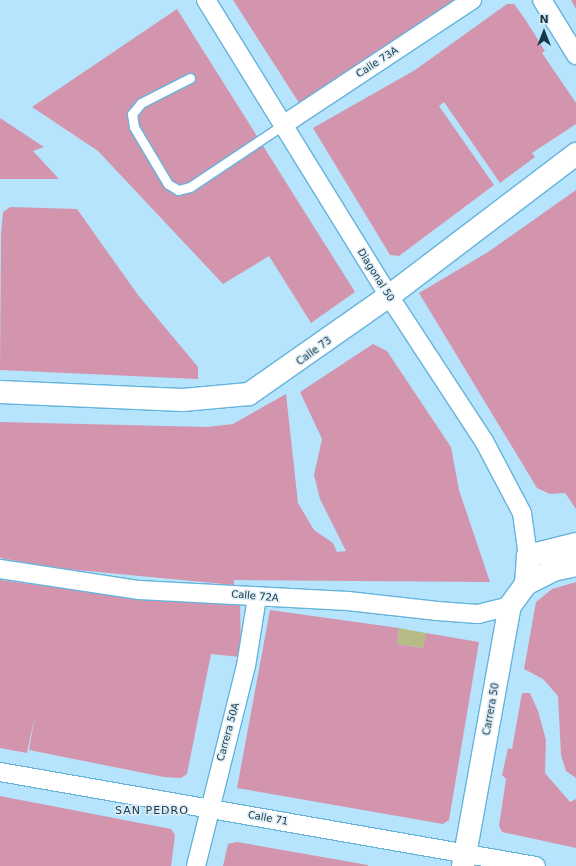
<!DOCTYPE html>
<style>
body{margin:0}
#map{position:relative;width:576px;height:866px;overflow:hidden;background:#b7e4fd;font-family:"DejaVu Sans",sans-serif}
div>[style]{position:absolute}
.green>*{inset:0;background:#b7bc86}
.building>*{inset:0;background:#d395ae}
.roads{filter:drop-shadow(1px 0 #65b3db) drop-shadow(-1px 0 #65b3db) drop-shadow(0 1px #65b3db) drop-shadow(0 -1px #65b3db)}
.service>*{height:9px;margin:-4.5px;padding:0 4.5px;transform-origin:4.5px;border-radius:4.5px;background:#fff}
.minor>*{height:18px;margin:-9px;padding:0 9px;transform-origin:9px;border-radius:9px;background:#fff}
.tertiary>*{height:22px;margin:-11px;padding:0 11px;transform-origin:11px;border-radius:11px;background:#fff}
span{translate:-50% -50%;white-space:nowrap;text-align:center;line-height:1.15;-webkit-text-stroke:3px #ddecf5;paint-order:stroke}
.street-label{font-size:10px;color:#163748}
.neighbourhood-label{font-size:11px;color:#163748;letter-spacing:1px}
.north{position:absolute;left:524px;top:12px;width:40px;height:40px;-webkit-text-stroke:3px #ddecf5;paint-order:stroke;rotate:0deg;font-size:11px;font-weight:700;line-height:16px;text-align:center;color:#163748}
.north::after{content:'';display:block;margin:auto;width:14px;height:18px;background:#163748;clip-path:polygon(50% 0,100% 100%,50% 72%,0 100%)}
</style>
<div id="map">
<div class="green">
<i style="clip-path:polygon(399px 628px,426px 633px,423px 648px,397px 644px)"></i>
</div>
<div class="building">
<i style="clip-path:polygon(233px 0,465px 0,301px 106px)"></i>
<i style="clip-path:polygon(571px 0,576px 0,576px 9px)"></i>
<i style="clip-path:polygon(507px 4px,514px 4px,525px 19px,545px 51px,542px 53px,576px 103px,576px 124px,532px 153px,535px 157px,500px 183px,444px 102px,439px 106px,494px 185px,399px 256px,390px 255px,313px 128px,415px 70px)"></i>
<i style="clip-path:polygon(177px 9px,355px 292px,311px 323px,269px 256px,223px 284px,98px 151px,32px 107px)"></i>
<i style="clip-path:polygon(0 118px,44px 147px,33px 151px,59px 179px,0 179px)"></i>
<i style="clip-path:polygon(576px 190px,576px 509px,565px 493px,550px 494px,537px 488px,419px 293px,488px 252px)"></i>
<i style="clip-path:polygon(10px 207px,77px 209px,138px 295px,198px 367px,198px 379px,0 370px,1px 234px,3px 212px)"></i>
<i style="clip-path:polygon(373px 344px,387px 351px,451px 447px,459px 490px,490px 582px,234px 580px,234px 585px,56px 568px,0 558px,0 422px,207px 427px,233px 424px,286px 394px,298px 503px,314px 530px,333px 543px,337px 552px,346px 551px,320px 499px,314px 475px,322px 439px,300px 392px)"></i>
<i style="clip-path:polygon(0 580px,91px 592px,240px 598px,241px 657px,211px 654px,187px 774px,181px 778px,164px 777px,29px 750px,35px 715px,27px 753px,0 748px)"></i>
<i style="clip-path:polygon(576px 582px,576px 778px,566px 771px,561px 755px,558px 696px,543px 679px,524px 669px,536px 602px,552px 589px)"></i>
<i style="clip-path:polygon(270px 610px,399px 628px,397px 644px,423px 648px,426px 633px,479px 642px,449px 820px,443px 824px,237px 788px)"></i>
<i style="clip-path:polygon(522px 693px,530px 693px,538px 711px,546px 740px,545px 773px,570px 802px,576px 799px,576px 848px,502px 832px,499px 826px,506px 779px,502px 775px,508px 748px,512px 749px)"></i>
<i style="clip-path:polygon(0 796px,171px 829px,175px 835px,171px 866px,0 866px)"></i>
<i style="clip-path:polygon(237px 842px,368px 865px,368px 866px,223px 866px,228px 844px)"></i>
</div>
<div class="roads">
<div class="service">
<i style="left:190px;top:78px;width:55px;rotate:153deg"></i>
<i style="left:141px;top:103px;width:14px;rotate:129deg"></i>
<i style="left:132px;top:114px;width:13px;rotate:81deg"></i>
<i style="left:134px;top:127px;width:66px;rotate:59.2deg"></i>
<i style="left:168px;top:184px;width:12px;rotate:31deg"></i>
<i style="left:178px;top:190px;width:12px;rotate:-14deg"></i>
<i style="left:190px;top:187px;width:112px;rotate:-33.7deg"></i>
</div>
<div class="minor">
<i style="left:206px;top:0;width:348px;rotate:58.3deg"></i>
<i style="left:389px;top:296px;width:173px;rotate:56.8deg"></i>
<i style="left:484px;top:441px;width:81px;rotate:62.2deg"></i>
<i style="left:522px;top:513px;width:43px;rotate:82.1deg"></i>
<i style="left:542px;top:0;width:65px;rotate:58.3deg"></i>
<i style="left:283px;top:125px;width:227px;rotate:-33.5deg"></i>
<i style="left:0;top:569px;width:141px;rotate:8.6deg"></i>
<i style="left:139px;top:590px;width:209px;rotate:3deg"></i>
<i style="left:348px;top:601px;width:90px;rotate:6.4deg"></i>
<i style="left:437px;top:611px;width:41px;rotate:4.2deg"></i>
<i style="left:478px;top:614px;width:33px;rotate:-14deg"></i>
<i style="left:0;top:772px;width:544px;rotate:9.95deg"></i>
<i style="left:196px;top:866px;width:206px;rotate:-76deg"></i>
<i style="left:246px;top:666px;width:70px;rotate:-80.9deg"></i>
</div>
<div class="tertiary">
<i style="left:0;top:392px;width:183px;rotate:2.5deg"></i>
<i style="left:183px;top:400px;width:66px;rotate:-5.2deg"></i>
<i style="left:249px;top:394px;width:171px;rotate:-35deg"></i>
<i style="left:389px;top:296px;width:235px;rotate:-37.2deg"></i>
<i style="left:526px;top:584px;width:30px;rotate:-27deg"></i>
<i style="left:553px;top:570px;width:24px;rotate:-12deg"></i>
<i style="left:463px;top:866px;width:264px;rotate:-79.8deg"></i>
<i style="left:510px;top:606px;width:27px;rotate:-54deg"></i>
<i style="left:526px;top:584px;width:28px;rotate:-86deg"></i>
<i style="left:528px;top:556px;width:49px;rotate:-14deg"></i>
</div>
</div>
<div class="street-label">
<span style="left:377px;top:62px;rotate:-33deg">Calle 73A</span>
<span style="left:376px;top:275px;rotate:58deg">Diagonal 50</span>
<span style="left:314px;top:351px;rotate:-36deg">Calle 73</span>
<span style="left:255px;top:596px;rotate:5deg">Calle 72A</span>
<span style="left:491px;top:709px;rotate:-80deg">Carrera 50</span>
<span style="left:228px;top:732px;rotate:-75deg">Carrera 50A</span>
<span style="left:268px;top:818px;rotate:10deg">Calle 71</span>
</div>
<div class="neighbourhood-label">
<span style="left:152px;top:811px">SAN PEDRO</span>
</div>
<div class="north">N</div>
</div>
